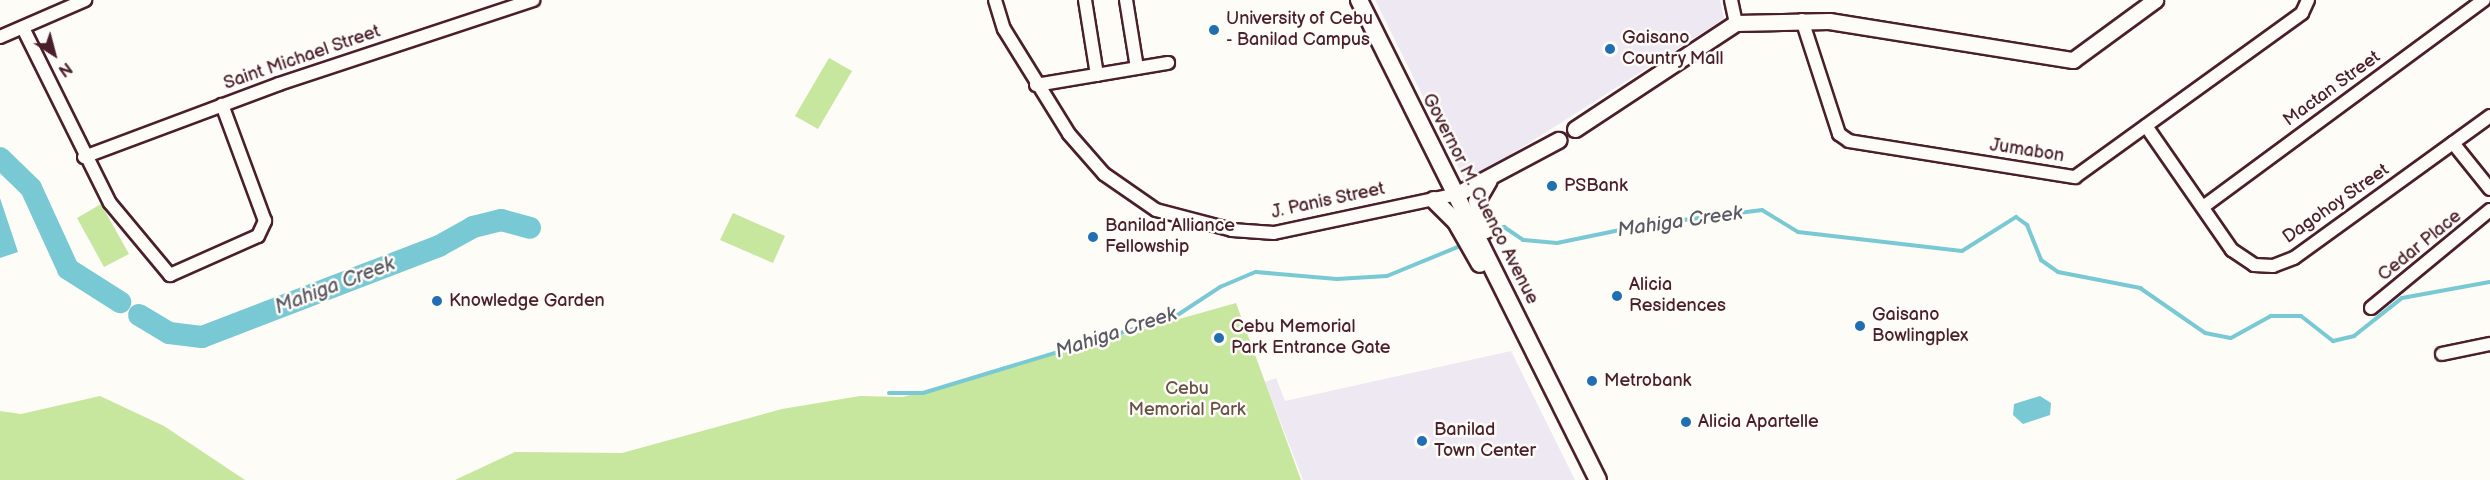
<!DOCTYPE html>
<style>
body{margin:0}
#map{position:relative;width:2490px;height:480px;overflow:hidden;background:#fdfcf7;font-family:"Balsamiq Sans",sans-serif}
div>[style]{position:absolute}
.built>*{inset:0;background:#eee8f3}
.green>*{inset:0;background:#c7e69e}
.water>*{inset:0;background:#79c9d4}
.stream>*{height:4px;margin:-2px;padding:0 2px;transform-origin:2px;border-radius:2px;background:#79c9d4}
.river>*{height:22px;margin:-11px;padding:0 11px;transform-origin:11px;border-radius:11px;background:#79c9d4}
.roads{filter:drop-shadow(2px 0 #4a1f2b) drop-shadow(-2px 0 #4a1f2b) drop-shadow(0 2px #4a1f2b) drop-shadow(0 -2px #4a1f2b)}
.minor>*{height:12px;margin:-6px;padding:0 6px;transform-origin:6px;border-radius:6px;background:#fdfcf7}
.tertiary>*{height:15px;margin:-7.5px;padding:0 7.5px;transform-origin:7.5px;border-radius:7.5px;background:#fdfcf7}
.secondary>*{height:16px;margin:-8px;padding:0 8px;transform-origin:8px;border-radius:8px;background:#fdfcf7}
.dots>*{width:16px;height:16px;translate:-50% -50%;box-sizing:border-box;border:3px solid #fdfcf7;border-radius:50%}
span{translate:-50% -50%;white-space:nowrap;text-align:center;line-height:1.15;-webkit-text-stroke:5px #fdfcf7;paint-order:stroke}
.poi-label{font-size:18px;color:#4a1f2b}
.left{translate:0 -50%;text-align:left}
.street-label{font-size:18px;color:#4a1f2b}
.park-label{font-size:18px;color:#695148}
.water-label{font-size:20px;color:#5a5a66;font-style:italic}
.north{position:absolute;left:24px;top:24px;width:60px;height:60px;-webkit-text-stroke:4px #fdfcf7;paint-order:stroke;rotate:144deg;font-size:16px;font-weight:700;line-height:24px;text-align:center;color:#4a1f2b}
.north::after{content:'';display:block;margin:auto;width:21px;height:27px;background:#4a1f2b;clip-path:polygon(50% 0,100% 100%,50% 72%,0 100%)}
</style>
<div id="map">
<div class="built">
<i style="clip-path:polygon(1375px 0,1720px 0,1724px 19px,1466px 183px)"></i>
<i style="clip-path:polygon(1511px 351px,1575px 480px,1303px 480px,1265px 382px,1276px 378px,1285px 401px)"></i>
</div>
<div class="green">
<i style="clip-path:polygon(829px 58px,852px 71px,818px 129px,795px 116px)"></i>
<i style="clip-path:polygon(101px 204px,129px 254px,104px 267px,77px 218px)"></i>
<i style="clip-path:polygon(733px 213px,785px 236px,773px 263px,720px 240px)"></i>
<i style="clip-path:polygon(1236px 303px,1301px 480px,455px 480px,515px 452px,622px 453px,782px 409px,860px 396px,903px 397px)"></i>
<i style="clip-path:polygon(100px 396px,164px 426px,245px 480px,0 480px,0 411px,21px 414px)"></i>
</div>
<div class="water">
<i style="clip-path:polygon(0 198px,18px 252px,0 258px)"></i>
<i style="clip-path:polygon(2040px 396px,2051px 403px,2050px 415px,2023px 424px,2013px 415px,2014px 404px)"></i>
</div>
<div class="stream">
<i style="left:1490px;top:231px;width:15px;rotate:-16deg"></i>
<i style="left:1504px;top:227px;width:23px;rotate:34deg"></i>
<i style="left:1523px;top:240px;width:34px;rotate:5deg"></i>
<i style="left:1557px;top:243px;width:89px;rotate:-11.7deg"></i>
<i style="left:1644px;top:225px;width:119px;rotate:-7.2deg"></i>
<i style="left:1762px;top:210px;width:42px;rotate:31.4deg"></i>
<i style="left:1798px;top:232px;width:165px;rotate:6.6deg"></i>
<i style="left:1962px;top:251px;width:64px;rotate:-32.2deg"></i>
<i style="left:2016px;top:217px;width:14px;rotate:36deg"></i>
<i style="left:2027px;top:225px;width:38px;rotate:68deg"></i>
<i style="left:2041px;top:260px;width:21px;rotate:35deg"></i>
<i style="left:2058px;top:272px;width:84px;rotate:11deg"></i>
<i style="left:2140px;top:288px;width:79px;rotate:34.7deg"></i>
<i style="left:2205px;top:333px;width:26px;rotate:11deg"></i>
<i style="left:2231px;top:338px;width:46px;rotate:-28.8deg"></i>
<i style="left:2271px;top:316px;width:30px"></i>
<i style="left:2301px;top:316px;width:41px;rotate:38deg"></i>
<i style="left:2333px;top:341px;width:22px;rotate:-13deg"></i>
<i style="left:2354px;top:336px;width:61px;rotate:-38.4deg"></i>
<i style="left:2402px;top:298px;width:89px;rotate:-10.3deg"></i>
<i style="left:889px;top:393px;width:34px"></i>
<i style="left:923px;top:393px;width:264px;rotate:-16.9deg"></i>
<i style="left:1176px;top:316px;width:53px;rotate:-33.4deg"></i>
<i style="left:1220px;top:287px;width:39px;rotate:-23deg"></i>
<i style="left:1256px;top:272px;width:81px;rotate:4.9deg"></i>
<i style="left:1337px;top:279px;width:50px;rotate:-3.4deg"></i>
<i style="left:1387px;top:276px;width:84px;rotate:-22.3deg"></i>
</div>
<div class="river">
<i style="left:0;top:158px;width:43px;rotate:44.1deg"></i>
<i style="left:31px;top:188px;width:89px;rotate:65.4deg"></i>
<i style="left:68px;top:269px;width:62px;rotate:32.4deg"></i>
<i style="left:139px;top:315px;width:35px;rotate:31deg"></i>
<i style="left:169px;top:333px;width:33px;rotate:7deg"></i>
<i style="left:202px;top:337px;width:254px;rotate:-21deg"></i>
<i style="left:439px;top:246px;width:39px;rotate:-29deg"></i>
<i style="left:473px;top:227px;width:29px;rotate:-14deg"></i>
<i style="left:501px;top:220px;width:30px;rotate:15deg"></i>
</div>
<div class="roads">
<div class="minor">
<i style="left:995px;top:0;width:30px;rotate:73deg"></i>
<i style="left:1004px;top:29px;width:123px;rotate:58.2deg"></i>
<i style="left:1069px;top:134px;width:53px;rotate:48.8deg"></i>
<i style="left:1104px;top:174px;width:63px;rotate:34.7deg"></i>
<i style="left:1156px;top:210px;width:79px;rotate:14.7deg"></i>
<i style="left:1232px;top:230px;width:42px;rotate:4.1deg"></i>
<i style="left:1274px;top:233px;width:187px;rotate:-12deg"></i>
<i style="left:1085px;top:0;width:76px;rotate:80.9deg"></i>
<i style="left:1126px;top:0;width:69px;rotate:80.8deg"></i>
<i style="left:1731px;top:0;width:24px;rotate:78deg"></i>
<i style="left:1802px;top:20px;width:120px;rotate:72deg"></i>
<i style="left:1839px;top:134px;width:12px;rotate:35deg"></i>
<i style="left:1849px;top:141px;width:229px;rotate:9.1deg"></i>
<i style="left:2075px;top:177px;width:280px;rotate:-35.8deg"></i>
<i style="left:2302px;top:13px;width:14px;rotate:-65deg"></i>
<i style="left:23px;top:28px;width:195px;rotate:63.6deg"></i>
<i style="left:110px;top:203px;width:94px;rotate:50.2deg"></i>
<i style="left:170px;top:275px;width:96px;rotate:-23.9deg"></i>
<i style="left:258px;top:236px;width:17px;rotate:-65deg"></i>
<i style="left:265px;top:221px;width:124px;rotate:-110.3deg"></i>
<i style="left:0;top:37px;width:93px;rotate:-23.5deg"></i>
<i style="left:1036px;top:85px;width:134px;rotate:-9.5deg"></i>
<i style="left:2146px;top:126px;width:151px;rotate:55.3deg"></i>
<i style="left:2232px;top:250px;width:27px;rotate:34deg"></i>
<i style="left:2254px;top:265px;width:19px;rotate:3deg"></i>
<i style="left:2273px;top:266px;width:22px;rotate:-21deg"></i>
<i style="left:2294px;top:258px;width:242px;rotate:-35.9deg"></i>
<i style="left:2453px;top:143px;width:59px;rotate:51.2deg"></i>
<i style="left:84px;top:157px;width:208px;rotate:-20.5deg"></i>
<i style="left:279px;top:84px;width:268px;rotate:-18.3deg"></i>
<i style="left:2203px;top:207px;width:349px;rotate:-36.4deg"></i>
<i style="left:2371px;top:308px;width:154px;rotate:-39.5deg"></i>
<i style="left:2442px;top:354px;width:49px;rotate:-11.8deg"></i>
</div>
<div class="tertiary">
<i style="left:1575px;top:129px;width:193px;rotate:-33.4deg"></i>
<i style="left:1736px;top:23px;width:93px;rotate:-1.2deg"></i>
<i style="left:1829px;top:21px;width:247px;rotate:9.1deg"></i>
<i style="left:2073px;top:60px;width:102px;rotate:-36.2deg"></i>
<i style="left:1457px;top:194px;width:115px;rotate:-28.1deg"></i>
</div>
<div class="secondary">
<i style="left:1359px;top:0;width:536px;rotate:63.53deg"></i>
<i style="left:1434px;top:200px;width:31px;rotate:45deg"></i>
<i style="left:1456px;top:222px;width:48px;rotate:60.3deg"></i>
<i style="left:1486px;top:230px;width:30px;rotate:-107deg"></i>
<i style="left:1477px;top:201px;width:24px;rotate:-60deg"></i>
</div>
</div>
<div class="dots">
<i style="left:1214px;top:30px;background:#1f6fb2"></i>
<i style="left:1610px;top:49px;background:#1f6fb2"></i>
<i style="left:1552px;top:186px;background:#1f6fb2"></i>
<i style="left:1093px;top:237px;background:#1f6fb2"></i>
<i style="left:1617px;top:296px;background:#1f6fb2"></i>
<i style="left:437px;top:301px;background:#1f6fb2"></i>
<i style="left:1860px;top:326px;background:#1f6fb2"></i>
<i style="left:1219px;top:338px;background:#1f6fb2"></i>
<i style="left:1592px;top:381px;background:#1f6fb2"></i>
<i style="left:1686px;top:422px;background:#1f6fb2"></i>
<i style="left:1422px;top:441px;background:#1f6fb2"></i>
</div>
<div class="poi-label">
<span class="left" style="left:1226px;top:30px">University of Cebu<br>- Banilad Campus</span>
<span class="left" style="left:1622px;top:49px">Gaisano<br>Country Mall</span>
<span class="left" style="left:1564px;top:186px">PSBank</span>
<span class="left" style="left:1105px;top:237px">Banilad Alliance<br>Fellowship</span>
<span class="left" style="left:1629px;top:296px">Alicia<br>Residences</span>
<span class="left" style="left:449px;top:301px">Knowledge Garden</span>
<span class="left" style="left:1872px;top:326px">Gaisano<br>Bowlingplex</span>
<span class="left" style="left:1231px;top:338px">Cebu Memorial<br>Park Entrance Gate</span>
<span class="left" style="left:1604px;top:381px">Metrobank</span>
<span class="left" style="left:1698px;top:422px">Alicia Apartelle</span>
<span class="left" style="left:1434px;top:441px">Banilad<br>Town Center</span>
</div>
<div class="street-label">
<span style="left:302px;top:58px;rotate:-19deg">Saint Michael Street</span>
<span style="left:2332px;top:89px;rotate:-36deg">Mactan Street</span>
<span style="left:2027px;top:151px;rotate:9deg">Jumabon</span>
<span style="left:1480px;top:199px;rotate:63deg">Governor M. Cuenco Avenue</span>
<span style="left:1328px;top:201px;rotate:-12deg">J. Panis Street</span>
<span style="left:2336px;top:204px;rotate:-35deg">Dagohoy Street</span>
<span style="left:2420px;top:246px;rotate:-39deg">Cedar Place</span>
</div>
<div class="park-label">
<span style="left:1187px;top:400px">Cebu<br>Memorial Park</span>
</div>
<div class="water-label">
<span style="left:1680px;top:222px;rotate:-8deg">Mahiga Creek</span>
<span style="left:335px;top:286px;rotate:-21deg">Mahiga Creek</span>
<span style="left:1116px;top:333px;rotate:-18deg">Mahiga Creek</span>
</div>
<div class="north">N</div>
</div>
